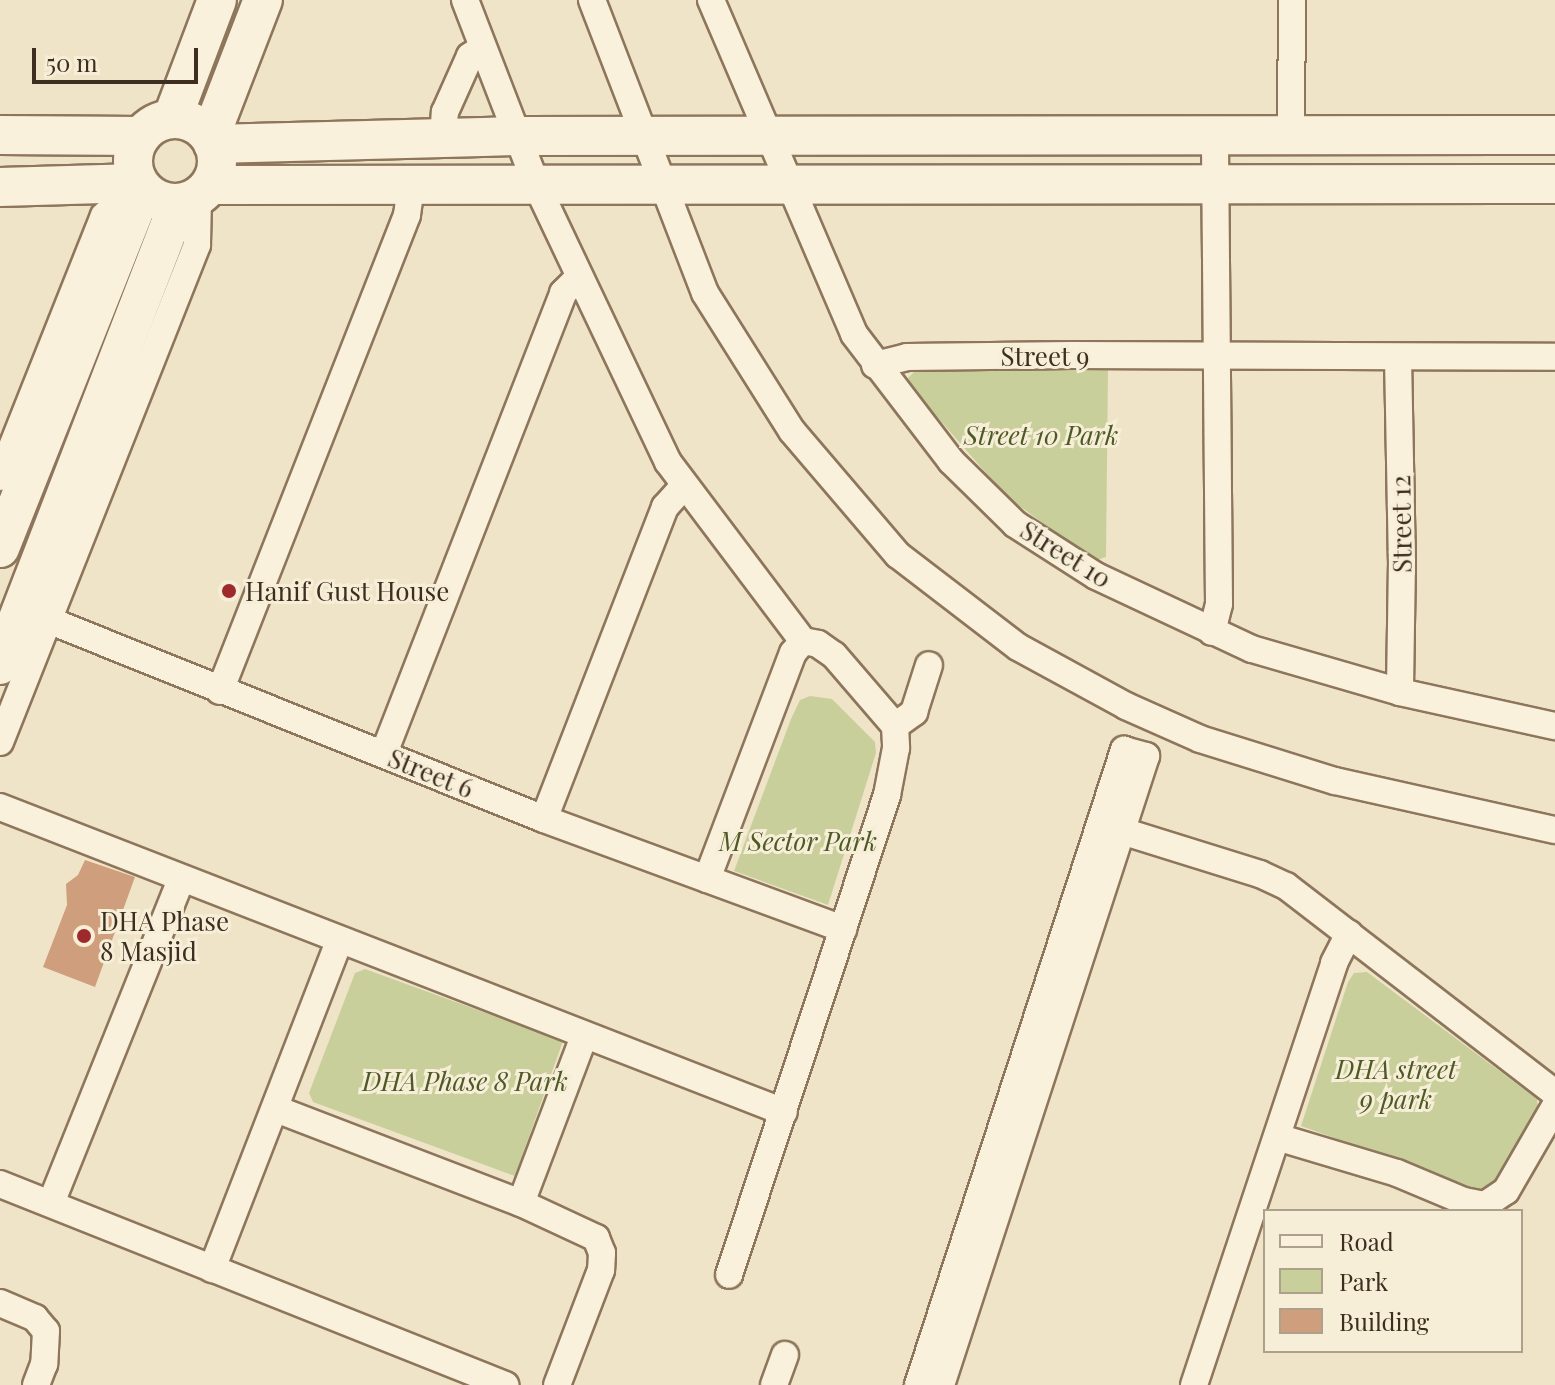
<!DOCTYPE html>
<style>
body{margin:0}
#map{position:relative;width:1555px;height:1385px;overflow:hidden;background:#f0e4c8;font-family:"Playfair Display",serif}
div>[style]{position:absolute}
.green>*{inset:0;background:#c9cf9b}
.building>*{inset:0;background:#cf9f7d}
.roads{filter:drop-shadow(2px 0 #8d765c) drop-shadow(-2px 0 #8d765c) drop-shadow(0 2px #8d765c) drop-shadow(0 -2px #8d765c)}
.street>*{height:26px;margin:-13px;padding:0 13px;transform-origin:13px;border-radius:13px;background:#faf1dc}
.secondary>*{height:38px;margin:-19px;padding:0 19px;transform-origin:19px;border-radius:19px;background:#faf1dc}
.secondary>.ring{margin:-19px;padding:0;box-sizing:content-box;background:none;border:38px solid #faf1dc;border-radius:50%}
.dots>*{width:22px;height:22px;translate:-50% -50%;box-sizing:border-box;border:4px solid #f7eed8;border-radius:50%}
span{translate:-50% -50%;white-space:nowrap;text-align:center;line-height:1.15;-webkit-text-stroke:6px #f7eed8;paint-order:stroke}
.street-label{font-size:26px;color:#3d2e20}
.park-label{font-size:26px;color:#4d5a26;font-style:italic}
.poi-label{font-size:26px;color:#3d2e20}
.left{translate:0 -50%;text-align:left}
.legend{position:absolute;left:1263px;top:1209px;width:260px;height:144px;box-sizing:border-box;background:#f7eed8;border:2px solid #ada18e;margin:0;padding:10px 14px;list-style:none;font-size:24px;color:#3d2e20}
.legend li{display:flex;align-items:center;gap:16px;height:40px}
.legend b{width:40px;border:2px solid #ada18e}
.scale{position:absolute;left:32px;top:48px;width:166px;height:36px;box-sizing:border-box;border:4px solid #3d2e20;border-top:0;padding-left:10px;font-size:24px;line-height:28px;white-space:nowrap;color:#3d2e20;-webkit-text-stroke:6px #f7eed8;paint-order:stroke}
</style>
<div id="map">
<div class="green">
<i style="clip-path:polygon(932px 369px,1108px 369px,1106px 557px,1094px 561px,1006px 496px,912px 388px,908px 378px,915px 371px)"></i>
<i style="clip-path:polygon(810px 696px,832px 699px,875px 742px,876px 753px,828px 905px,734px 871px,791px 719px,800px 700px)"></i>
<i style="clip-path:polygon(365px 969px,563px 1041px,515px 1176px,313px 1102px,309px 1093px,355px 973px)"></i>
<i style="clip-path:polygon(1367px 972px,1537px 1099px,1538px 1110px,1497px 1187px,1482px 1191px,1301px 1126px,1348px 982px,1354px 973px)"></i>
</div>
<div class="building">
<i style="clip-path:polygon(85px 860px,135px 877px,95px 987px,43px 967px,67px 905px,66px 884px,78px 875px)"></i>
</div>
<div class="roads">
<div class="street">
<i style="left:465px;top:0;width:197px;rotate:68.9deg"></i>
<i style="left:536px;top:184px;width:308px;rotate:64.6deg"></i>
<i style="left:668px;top:462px;width:224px;rotate:53deg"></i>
<i style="left:803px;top:641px;width:15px;rotate:11deg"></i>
<i style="left:818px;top:644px;width:19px;rotate:35deg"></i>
<i style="left:834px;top:655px;width:94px;rotate:49.3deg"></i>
<i style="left:895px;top:726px;width:22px;rotate:87deg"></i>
<i style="left:896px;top:748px;width:48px;rotate:100.8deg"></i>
<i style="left:887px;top:795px;width:505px;rotate:108.22deg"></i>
<i style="left:592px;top:0;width:314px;rotate:68.9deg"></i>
<i style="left:705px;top:293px;width:163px;rotate:57.8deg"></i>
<i style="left:792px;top:431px;width:163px;rotate:49.5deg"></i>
<i style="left:898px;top:555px;width:151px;rotate:37.5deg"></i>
<i style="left:1018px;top:647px;width:123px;rotate:28.6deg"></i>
<i style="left:1126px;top:706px;width:81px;rotate:24deg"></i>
<i style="left:1200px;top:739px;width:141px;rotate:17.3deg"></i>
<i style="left:1335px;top:781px;width:225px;rotate:12.6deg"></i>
<i style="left:711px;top:0;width:363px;rotate:66.8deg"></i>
<i style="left:854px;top:334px;width:160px;rotate:52.6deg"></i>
<i style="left:951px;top:461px;width:90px;rotate:44.5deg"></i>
<i style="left:1015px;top:524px;width:96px;rotate:32.7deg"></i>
<i style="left:1096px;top:576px;width:172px;rotate:25.1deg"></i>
<i style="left:1252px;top:649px;width:154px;rotate:16.2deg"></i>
<i style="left:1400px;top:692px;width:159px;rotate:12.4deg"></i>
<i style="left:1291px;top:135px;width:135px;rotate:-89.6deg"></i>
<i style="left:443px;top:138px;width:26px;rotate:-86deg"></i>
<i style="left:445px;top:112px;width:61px;rotate:-65.9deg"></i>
<i style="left:470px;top:56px;width:15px;rotate:-32deg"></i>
<i style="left:1398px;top:357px;width:204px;rotate:88.9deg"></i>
<i style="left:1402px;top:561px;width:131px;rotate:90.9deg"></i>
<i style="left:875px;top:365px;width:33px;rotate:-14deg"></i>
<i style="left:907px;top:357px;width:165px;rotate:-0.7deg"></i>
<i style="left:1072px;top:355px;width:483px;rotate:0.2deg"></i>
<i style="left:0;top:477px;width:281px;rotate:-68.3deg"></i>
<i style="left:104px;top:216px;width:47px;rotate:-44.1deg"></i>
<i style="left:23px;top:610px;width:561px;rotate:21.86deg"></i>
<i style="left:544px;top:819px;width:319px;rotate:20.2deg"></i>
<i style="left:1212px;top:632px;width:29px;rotate:-76deg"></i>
<i style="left:1219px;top:604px;width:468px;rotate:-90.5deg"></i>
<i style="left:220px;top:691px;width:511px;rotate:-68.55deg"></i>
<i style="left:407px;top:215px;width:29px;rotate:-82deg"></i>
<i style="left:895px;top:726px;width:24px;rotate:-36deg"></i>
<i style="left:914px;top:712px;width:49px;rotate:-72.3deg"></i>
<i style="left:0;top:742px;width:535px;rotate:-68.38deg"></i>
<i style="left:197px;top:245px;width:48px;rotate:-88.8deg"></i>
<i style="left:384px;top:753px;width:494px;rotate:-68.7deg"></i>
<i style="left:563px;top:293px;width:21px;rotate:-45deg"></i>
<i style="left:0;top:807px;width:841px;rotate:21.26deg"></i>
<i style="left:544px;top:819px;width:335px;rotate:-68.8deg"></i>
<i style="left:665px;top:507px;width:28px;rotate:-48deg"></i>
<i style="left:1109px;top:827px;width:158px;rotate:17.3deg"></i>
<i style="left:1260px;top:874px;width:29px;rotate:25deg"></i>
<i style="left:1286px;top:886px;width:339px;rotate:37.6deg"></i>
<i style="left:707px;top:879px;width:242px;rotate:-69.2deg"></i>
<i style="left:793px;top:653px;width:16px;rotate:-50deg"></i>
<i style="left:276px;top:1109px;width:262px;rotate:21deg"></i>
<i style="left:521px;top:1203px;width:83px;rotate:25deg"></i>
<i style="left:596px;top:1238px;width:16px;rotate:68deg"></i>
<i style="left:602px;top:1253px;width:17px;rotate:93deg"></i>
<i style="left:601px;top:1270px;width:123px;rotate:110.9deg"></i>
<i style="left:1277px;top:1137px;width:125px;rotate:16.7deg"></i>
<i style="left:1397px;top:1173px;width:73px;rotate:22.7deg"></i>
<i style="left:1464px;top:1201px;width:21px;rotate:11deg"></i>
<i style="left:1485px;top:1205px;width:25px;rotate:-34deg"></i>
<i style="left:1506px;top:1191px;width:98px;rotate:-60deg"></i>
<i style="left:0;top:1184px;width:544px;rotate:21.7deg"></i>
<i style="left:51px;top:1203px;width:348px;rotate:-68.1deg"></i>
<i style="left:521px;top:1203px;width:178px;rotate:-69.3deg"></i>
<i style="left:212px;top:1269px;width:351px;rotate:-68.8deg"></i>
<i style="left:0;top:1303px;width:38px;rotate:23deg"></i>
<i style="left:35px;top:1318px;width:17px;rotate:50deg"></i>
<i style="left:46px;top:1331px;width:33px;rotate:93deg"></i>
<i style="left:44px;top:1364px;width:22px;rotate:111deg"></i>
<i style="left:774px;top:1385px;width:32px;rotate:-70deg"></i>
<i style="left:918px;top:1385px;width:668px;rotate:-72.03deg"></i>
<i style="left:1124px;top:750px;width:23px;rotate:15deg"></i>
<i style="left:1146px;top:756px;width:662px;rotate:108.05deg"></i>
<i style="left:1194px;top:1385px;width:445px;rotate:-71.6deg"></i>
<i style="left:1334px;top:963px;width:33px;rotate:-63deg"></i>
</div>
<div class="secondary">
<i class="ring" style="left:133px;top:119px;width:46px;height:46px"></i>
<i style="left:172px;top:119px;width:127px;rotate:-69.3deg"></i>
<i style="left:0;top:135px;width:141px;rotate:0.4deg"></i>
<i style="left:210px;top:137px;width:147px;rotate:-68.9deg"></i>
<i style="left:213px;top:144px;width:302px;rotate:-1.5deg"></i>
<i style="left:515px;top:136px;width:1040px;rotate:-0.06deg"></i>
<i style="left:210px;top:185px;width:1345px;rotate:-0.04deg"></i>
<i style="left:0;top:187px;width:138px;rotate:-1.7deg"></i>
<i style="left:0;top:548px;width:386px;rotate:-68.3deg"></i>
<i style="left:0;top:665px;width:494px;rotate:-68.9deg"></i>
</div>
</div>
<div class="dots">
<i style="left:229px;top:591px;background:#9e2a2b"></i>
<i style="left:84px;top:936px;background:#9e2a2b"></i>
</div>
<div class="street-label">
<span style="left:1045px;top:356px">Street 9</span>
<span style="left:1401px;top:524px;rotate:-91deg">Street 12</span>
<span style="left:1066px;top:554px;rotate:32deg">Street 10</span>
<span style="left:431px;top:773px;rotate:22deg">Street 6</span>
</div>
<div class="park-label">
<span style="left:1041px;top:435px">Street 10 Park</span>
<span style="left:798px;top:841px">M Sector Park</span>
<span style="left:1396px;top:1084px">DHA street<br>9 park</span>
<span style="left:465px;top:1081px">DHA Phase 8 Park</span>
</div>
<div class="poi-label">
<span class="left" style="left:245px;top:591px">Hanif Gust House</span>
<span class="left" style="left:100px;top:936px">DHA Phase<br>8 Masjid</span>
</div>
<ul class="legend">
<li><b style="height:10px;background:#faf1dc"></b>Road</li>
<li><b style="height:22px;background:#c9cf9b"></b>Park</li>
<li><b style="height:22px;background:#cf9f7d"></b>Building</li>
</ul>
<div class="scale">50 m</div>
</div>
